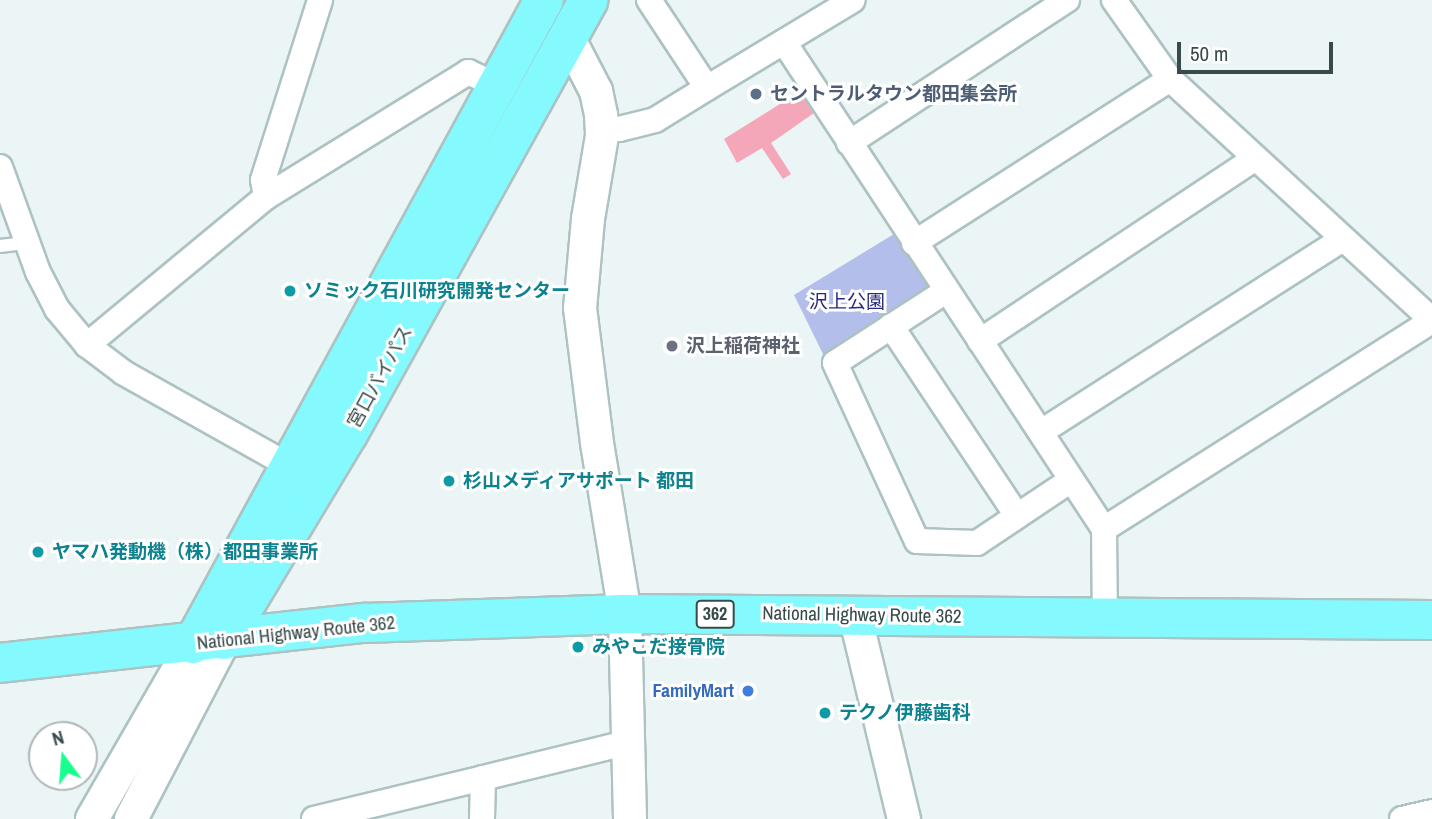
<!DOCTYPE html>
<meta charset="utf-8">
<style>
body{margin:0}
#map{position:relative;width:1432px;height:819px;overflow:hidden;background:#ebf5f6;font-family:"Archivo Narrow","Noto Sans JP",sans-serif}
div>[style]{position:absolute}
.green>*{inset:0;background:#b3beeb}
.water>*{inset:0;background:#f4a7b9}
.roads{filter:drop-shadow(2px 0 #adc2c2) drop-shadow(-2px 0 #adc2c2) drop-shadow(0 2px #adc2c2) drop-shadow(0 -2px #adc2c2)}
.service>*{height:12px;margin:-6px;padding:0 6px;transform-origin:6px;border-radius:6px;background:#fff}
.minor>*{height:24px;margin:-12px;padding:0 12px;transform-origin:12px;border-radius:12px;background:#fff}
.tertiary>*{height:32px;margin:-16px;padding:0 16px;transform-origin:16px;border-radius:16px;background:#fff}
.trunk>*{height:38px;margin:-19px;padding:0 19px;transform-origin:19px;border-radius:19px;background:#84faff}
.dots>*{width:19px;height:19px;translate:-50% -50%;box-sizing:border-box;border:4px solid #fff;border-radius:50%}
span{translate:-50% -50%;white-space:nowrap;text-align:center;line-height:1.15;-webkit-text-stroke:6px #fff;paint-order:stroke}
.shield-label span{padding:2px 5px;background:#fff;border:2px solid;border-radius:5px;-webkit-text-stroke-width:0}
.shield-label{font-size:18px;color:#384b4a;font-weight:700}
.service-label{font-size:19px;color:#4e5e75;font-weight:700}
.left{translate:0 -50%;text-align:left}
.culture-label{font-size:19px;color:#0d838f;font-weight:700}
.park-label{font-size:19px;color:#282a80}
.worship-label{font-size:19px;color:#5b616d;font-weight:700}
.street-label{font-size:19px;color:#384b4a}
.shop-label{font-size:19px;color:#366cbe;font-weight:700}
.right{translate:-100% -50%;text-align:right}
.north{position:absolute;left:28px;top:721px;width:70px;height:70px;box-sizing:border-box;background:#fff;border:2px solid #afb7b7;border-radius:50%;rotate:344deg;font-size:19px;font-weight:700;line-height:28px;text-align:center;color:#384b4a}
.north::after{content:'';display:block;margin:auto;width:24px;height:32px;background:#19ff8d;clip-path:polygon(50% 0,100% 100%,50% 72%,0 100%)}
.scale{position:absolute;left:1177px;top:42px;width:156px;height:32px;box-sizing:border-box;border:4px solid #384b4a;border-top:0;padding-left:9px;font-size:21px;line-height:24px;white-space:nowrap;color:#384b4a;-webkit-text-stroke:5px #fff;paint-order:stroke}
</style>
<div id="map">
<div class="green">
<i style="clip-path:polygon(894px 234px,931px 289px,824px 356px,794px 295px)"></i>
</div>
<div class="water">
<i style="clip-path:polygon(799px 92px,814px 113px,771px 143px,791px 174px,783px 179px,762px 148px,737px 163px,724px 139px)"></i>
</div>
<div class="roads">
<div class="service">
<i style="left:0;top:246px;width:26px;rotate:-7deg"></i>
</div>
<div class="minor">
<i style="left:649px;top:0;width:105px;rotate:56.6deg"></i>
<i style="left:707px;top:88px;width:170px;rotate:-31.1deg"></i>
<i style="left:1114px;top:0;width:97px;rotate:54.7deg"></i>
<i style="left:1170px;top:79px;width:356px;rotate:42.6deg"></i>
<i style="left:784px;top:42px;width:583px;rotate:56.69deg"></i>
<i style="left:1104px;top:529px;width:89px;rotate:89.4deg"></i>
<i style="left:602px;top:127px;width:17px;rotate:7deg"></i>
<i style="left:619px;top:129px;width:37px;rotate:-14deg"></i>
<i style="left:655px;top:120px;width:61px;rotate:-31.6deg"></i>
<i style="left:849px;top:143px;width:261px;rotate:-33.3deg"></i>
<i style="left:0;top:167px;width:112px;rotate:70.1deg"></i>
<i style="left:38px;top:272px;width:42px;rotate:62.8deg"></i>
<i style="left:57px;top:309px;width:47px;rotate:50.2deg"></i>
<i style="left:87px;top:345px;width:46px;rotate:37.1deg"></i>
<i style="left:124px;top:373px;width:188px;rotate:29.3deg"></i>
<i style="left:266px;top:197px;width:17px;rotate:-100deg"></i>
<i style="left:263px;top:180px;width:189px;rotate:-72.4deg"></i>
<i style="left:914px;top:243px;width:304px;rotate:-32.6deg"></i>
<i style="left:946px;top:291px;width:132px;rotate:147deg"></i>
<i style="left:835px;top:363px;width:196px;rotate:65.3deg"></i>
<i style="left:917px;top:541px;width:60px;rotate:1.9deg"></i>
<i style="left:977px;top:543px;width:113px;rotate:-33.8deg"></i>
<i style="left:891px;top:326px;width:228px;rotate:56.4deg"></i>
<i style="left:980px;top:341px;width:330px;rotate:-33.6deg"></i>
<i style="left:87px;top:345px;width:232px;rotate:-39.6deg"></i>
<i style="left:266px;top:197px;width:238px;rotate:-31.7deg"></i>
<i style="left:468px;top:72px;width:33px;rotate:25deg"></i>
<i style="left:1041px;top:432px;width:358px;rotate:-32.6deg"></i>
<i style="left:1104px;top:529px;width:388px;rotate:-32.4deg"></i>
<i style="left:314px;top:819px;width:174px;rotate:-13.6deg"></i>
<i style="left:482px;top:819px;width:41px;rotate:-88.6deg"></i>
<i style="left:483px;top:778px;width:147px;rotate:-13.8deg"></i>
<i style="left:1402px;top:819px;width:31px;rotate:-13deg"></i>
</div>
<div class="tertiary">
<i style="left:569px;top:39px;width:59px;rotate:62.6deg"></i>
<i style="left:596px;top:91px;width:25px;rotate:78deg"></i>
<i style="left:601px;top:115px;width:21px;rotate:87deg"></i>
<i style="left:602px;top:136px;width:84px;rotate:99.6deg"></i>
<i style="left:588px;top:219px;width:89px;rotate:95.1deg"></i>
<i style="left:580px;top:308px;width:136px;rotate:82.8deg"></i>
<i style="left:597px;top:443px;width:173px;rotate:80.7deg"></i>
<i style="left:625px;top:614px;width:205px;rotate:88.6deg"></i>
<i style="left:855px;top:615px;width:210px;rotate:76.5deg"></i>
<i style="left:92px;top:819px;width:202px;rotate:-60deg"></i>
<i style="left:131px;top:819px;width:202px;rotate:-62.5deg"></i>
</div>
<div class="trunk">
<i style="left:224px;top:640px;width:240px;rotate:-59deg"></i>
<i style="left:348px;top:434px;width:496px;rotate:-61deg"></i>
<i style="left:193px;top:644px;width:733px;rotate:-61.41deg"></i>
<i style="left:0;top:663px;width:367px;rotate:-6.3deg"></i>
<i style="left:365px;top:623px;width:260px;rotate:-2deg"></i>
<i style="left:625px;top:614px;width:807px;rotate:0.43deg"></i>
</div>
</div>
<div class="dots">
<i style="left:756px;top:94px;background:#5c6f8a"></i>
<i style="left:290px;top:291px;background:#0f9aa8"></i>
<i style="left:672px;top:346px;background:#6b7280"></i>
<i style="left:449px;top:481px;background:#0f9aa8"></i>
<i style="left:38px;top:552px;background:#0f9aa8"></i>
<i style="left:578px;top:647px;background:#0f9aa8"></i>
<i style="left:748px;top:691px;background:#3f7fe0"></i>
<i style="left:825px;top:713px;background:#0f9aa8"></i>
</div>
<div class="shield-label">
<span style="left:715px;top:614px">362</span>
</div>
<div class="service-label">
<span class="left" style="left:770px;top:94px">セントラルタウン都田集会所</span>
</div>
<div class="culture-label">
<span class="left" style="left:304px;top:291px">ソミック石川研究開発センター</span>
<span class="left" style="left:463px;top:481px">杉山メディアサポート 都田</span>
<span class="left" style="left:52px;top:552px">ヤマハ発動機（株）都田事業所</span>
<span class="left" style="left:592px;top:647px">みやこだ接骨院</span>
<span class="left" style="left:839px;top:713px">テクノ伊藤歯科</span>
</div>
<div class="park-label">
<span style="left:847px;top:302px">沢上公園</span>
</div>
<div class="worship-label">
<span class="left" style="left:686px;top:346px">沢上稲荷神社</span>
</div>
<div class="street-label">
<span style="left:380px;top:377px;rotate:-61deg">宮口バイパス</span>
<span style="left:862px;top:615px;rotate:1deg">National Highway Route 362</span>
<span style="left:296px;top:633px;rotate:-6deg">National Highway Route 362</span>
</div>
<div class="shop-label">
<span class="right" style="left:734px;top:691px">FamilyMart</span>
</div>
<div class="north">N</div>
<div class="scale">50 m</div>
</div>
